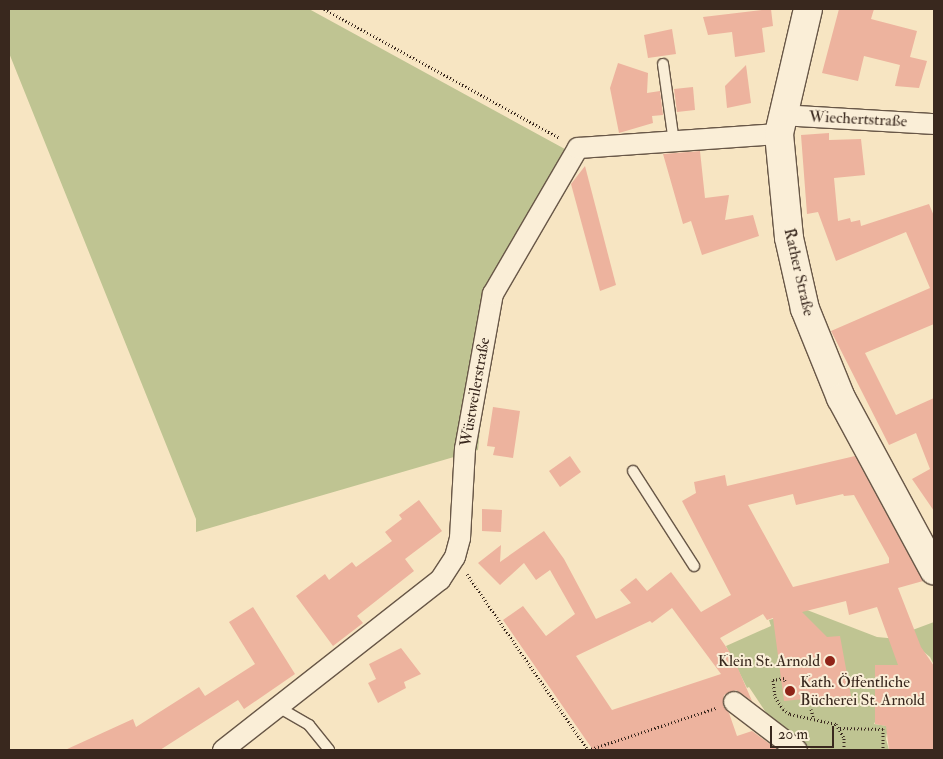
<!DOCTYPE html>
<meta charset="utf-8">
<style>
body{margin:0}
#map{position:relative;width:943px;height:759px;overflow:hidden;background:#f7e5c2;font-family:"IM FELL Double Pica",serif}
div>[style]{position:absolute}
.green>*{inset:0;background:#bfc492}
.building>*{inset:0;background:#edb39e}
.path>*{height:3px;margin-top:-1.5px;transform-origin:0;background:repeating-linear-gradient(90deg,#39281e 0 1px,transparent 0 3.5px)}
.roads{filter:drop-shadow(1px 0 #685747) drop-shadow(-1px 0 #685747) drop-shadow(0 1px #685747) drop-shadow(0 -1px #685747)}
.service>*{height:10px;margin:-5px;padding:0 5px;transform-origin:5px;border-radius:5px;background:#faeed7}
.minor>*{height:20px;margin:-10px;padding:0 10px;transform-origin:10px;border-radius:10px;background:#faeed7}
.secondary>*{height:28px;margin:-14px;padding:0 14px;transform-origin:14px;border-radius:14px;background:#faeed7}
.dots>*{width:14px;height:14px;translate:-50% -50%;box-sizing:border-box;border:2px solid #faeed7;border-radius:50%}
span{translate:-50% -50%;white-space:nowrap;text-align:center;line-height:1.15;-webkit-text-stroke:4px #faeed7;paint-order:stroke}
.street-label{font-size:16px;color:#39281e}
.poi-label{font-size:16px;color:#39281e}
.right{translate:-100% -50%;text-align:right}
.left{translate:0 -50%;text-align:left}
.frame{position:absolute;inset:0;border:10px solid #39281e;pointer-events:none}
.scale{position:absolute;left:770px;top:726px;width:64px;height:22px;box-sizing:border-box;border:2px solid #39281e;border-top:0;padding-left:6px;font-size:15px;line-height:18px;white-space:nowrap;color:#39281e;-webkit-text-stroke:4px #faeed7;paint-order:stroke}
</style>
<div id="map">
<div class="green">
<i style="clip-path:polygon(9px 9px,309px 9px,574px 154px,493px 294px,478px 450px,196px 532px,196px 519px,9px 53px)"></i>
<i style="clip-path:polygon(807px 610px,877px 637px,898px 639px,899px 635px,934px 622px,934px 665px,930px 657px,919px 648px,901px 665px,875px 665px,876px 720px,874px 724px,888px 726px,886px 739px,889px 750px,812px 750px,767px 714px,749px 687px,747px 688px,726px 646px,771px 626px,769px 620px)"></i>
</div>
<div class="building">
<i style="clip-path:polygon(771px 9px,773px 26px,762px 28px,765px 52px,735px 57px,732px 32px,708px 35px,703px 17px)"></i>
<i style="clip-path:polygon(839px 9px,874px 9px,871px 19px,917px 31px,910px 57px,927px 61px,919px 88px,895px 86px,900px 65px,864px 56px,858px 81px,822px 73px)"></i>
<i style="clip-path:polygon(672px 29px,676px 54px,648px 58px,644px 35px)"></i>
<i style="clip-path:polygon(618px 63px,648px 73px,647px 93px,660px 91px,663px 115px,652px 116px,653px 123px,619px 133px,610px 88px)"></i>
<i style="clip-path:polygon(746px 65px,751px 103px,727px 108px,725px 86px)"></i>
<i style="clip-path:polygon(693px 87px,695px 110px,677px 112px,674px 89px)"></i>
<i style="clip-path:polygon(829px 133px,829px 140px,861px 139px,865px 175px,834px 178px,838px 221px,850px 218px,851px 222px,860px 220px,861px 226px,929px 204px,934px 216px,934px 324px,865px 353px,896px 415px,934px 398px,934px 511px,912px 479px,930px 469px,916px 433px,889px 445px,831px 331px,930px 288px,906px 232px,836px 261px,818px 212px,807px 214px,801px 135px)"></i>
<i style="clip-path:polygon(700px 151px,705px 198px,729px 195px,725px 220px,753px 215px,759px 236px,702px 255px,691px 221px,683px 224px,663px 154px)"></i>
<i style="clip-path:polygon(585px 166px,616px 285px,600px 291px,571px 184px)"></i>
<i style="clip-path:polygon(493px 407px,520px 411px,513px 458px,493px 455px,495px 447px,487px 446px)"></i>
<i style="clip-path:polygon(570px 456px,581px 472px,560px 487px,549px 471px)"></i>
<i style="clip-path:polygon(evenodd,855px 456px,923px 581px,898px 588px,921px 647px,934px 666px,934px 750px,889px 750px,886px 726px,875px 724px,875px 665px,898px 665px,877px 607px,849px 615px,846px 601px,802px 612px,827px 637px,840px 636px,851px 696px,804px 703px,804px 699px,784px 701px,773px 618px,767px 620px,763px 614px,720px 638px,733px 657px,752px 701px,736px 690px,724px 695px,723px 706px,729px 713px,737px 736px,752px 731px,778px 750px,593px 750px,503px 620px,523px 606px,546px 636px,575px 614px,550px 570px,536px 580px,524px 563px,500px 585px,478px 563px,501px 545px,500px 562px,544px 531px,564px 559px,596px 619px,631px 603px,620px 590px,636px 578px,647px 591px,671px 572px,701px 612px,731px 595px,682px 501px,696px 493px,694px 482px,725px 475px,727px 486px,855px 456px,793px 494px,796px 505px,843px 494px,844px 496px,854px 495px,889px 558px,889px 563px,793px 587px,748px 505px,793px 494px,855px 456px,672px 608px,721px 674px,612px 710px,576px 656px,650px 621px,652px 623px,672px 608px)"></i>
<i style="clip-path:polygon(419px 500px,442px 531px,405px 559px,414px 571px,357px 616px,363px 623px,333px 646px,296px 596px,325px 574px,329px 580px,352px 562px,356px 567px,392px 541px,385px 532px,402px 519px,399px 515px)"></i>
<i style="clip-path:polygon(482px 509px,502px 510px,501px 532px,482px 531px)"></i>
<i style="clip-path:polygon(253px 607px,295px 674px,244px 709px,238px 700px,160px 750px,65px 750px,133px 719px,136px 727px,199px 687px,205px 696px,255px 664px,229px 622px)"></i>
<i style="clip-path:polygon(401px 648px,421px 674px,404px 682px,406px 688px,378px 703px,368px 683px,376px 679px,369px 664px)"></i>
</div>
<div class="path">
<i style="left:324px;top:9px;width:269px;rotate:28.7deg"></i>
<i style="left:467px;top:574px;width:214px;rotate:55.5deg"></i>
<i style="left:588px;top:750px;width:135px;rotate:-18.2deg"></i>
<i style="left:785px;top:681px;width:3px;rotate:-108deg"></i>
<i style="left:784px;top:678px;width:11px;rotate:170deg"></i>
<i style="left:773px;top:680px;width:17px;rotate:83deg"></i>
<i style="left:775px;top:697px;width:14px;rotate:56deg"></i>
<i style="left:783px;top:709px;width:9px;rotate:36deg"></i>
<i style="left:790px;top:714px;width:47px;rotate:12.3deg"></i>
<i style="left:836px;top:724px;width:16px;rotate:60deg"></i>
<i style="left:844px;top:738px;width:12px;rotate:90deg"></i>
<i style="left:811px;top:709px;width:8px;rotate:76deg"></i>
<i style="left:840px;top:728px;width:43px;rotate:1.3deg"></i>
<i style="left:883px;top:729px;width:21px;rotate:90deg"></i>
</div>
<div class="roads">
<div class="service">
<i style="left:663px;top:64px;width:79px;rotate:82deg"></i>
<i style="left:633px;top:471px;width:113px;rotate:57.3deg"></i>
<i style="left:278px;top:707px;width:36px;rotate:30deg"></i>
<i style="left:309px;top:725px;width:32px;rotate:51deg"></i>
</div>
<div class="minor">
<i style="left:782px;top:115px;width:152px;rotate:3.4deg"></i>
<i style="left:734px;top:702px;width:79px;rotate:37.3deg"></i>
<i style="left:223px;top:750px;width:276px;rotate:-38.1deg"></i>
<i style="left:440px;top:580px;width:27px;rotate:-57deg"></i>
<i style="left:455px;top:557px;width:20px;rotate:-75deg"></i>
<i style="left:460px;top:538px;width:89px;rotate:-86.8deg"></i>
<i style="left:465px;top:449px;width:158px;rotate:-79.8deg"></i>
<i style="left:493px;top:294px;width:169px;rotate:-59.8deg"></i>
<i style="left:578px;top:148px;width:201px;rotate:-4deg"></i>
</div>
<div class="secondary">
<i style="left:808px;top:9px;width:128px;rotate:103.1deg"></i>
<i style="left:779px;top:134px;width:104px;rotate:84.5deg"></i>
<i style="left:789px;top:238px;width:73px;rotate:77.3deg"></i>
<i style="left:805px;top:309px;width:96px;rotate:68deg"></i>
<i style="left:841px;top:398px;width:196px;rotate:61.6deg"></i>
</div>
</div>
<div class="dots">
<i style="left:830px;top:661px;background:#8f2418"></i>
<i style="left:790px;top:691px;background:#8f2418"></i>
</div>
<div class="street-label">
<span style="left:858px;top:119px;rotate:3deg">Wiechertstraße</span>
<span style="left:799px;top:272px;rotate:77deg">Rather Straße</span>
<span style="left:475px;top:392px;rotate:-80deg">Wüstweilerstraße</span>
</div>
<div class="poi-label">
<span class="right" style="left:820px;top:661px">Klein St. Arnold</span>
<span class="left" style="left:800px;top:691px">Kath. Öffentliche<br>Bücherei St. Arnold</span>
</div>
<div class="frame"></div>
<div class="scale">20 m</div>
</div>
